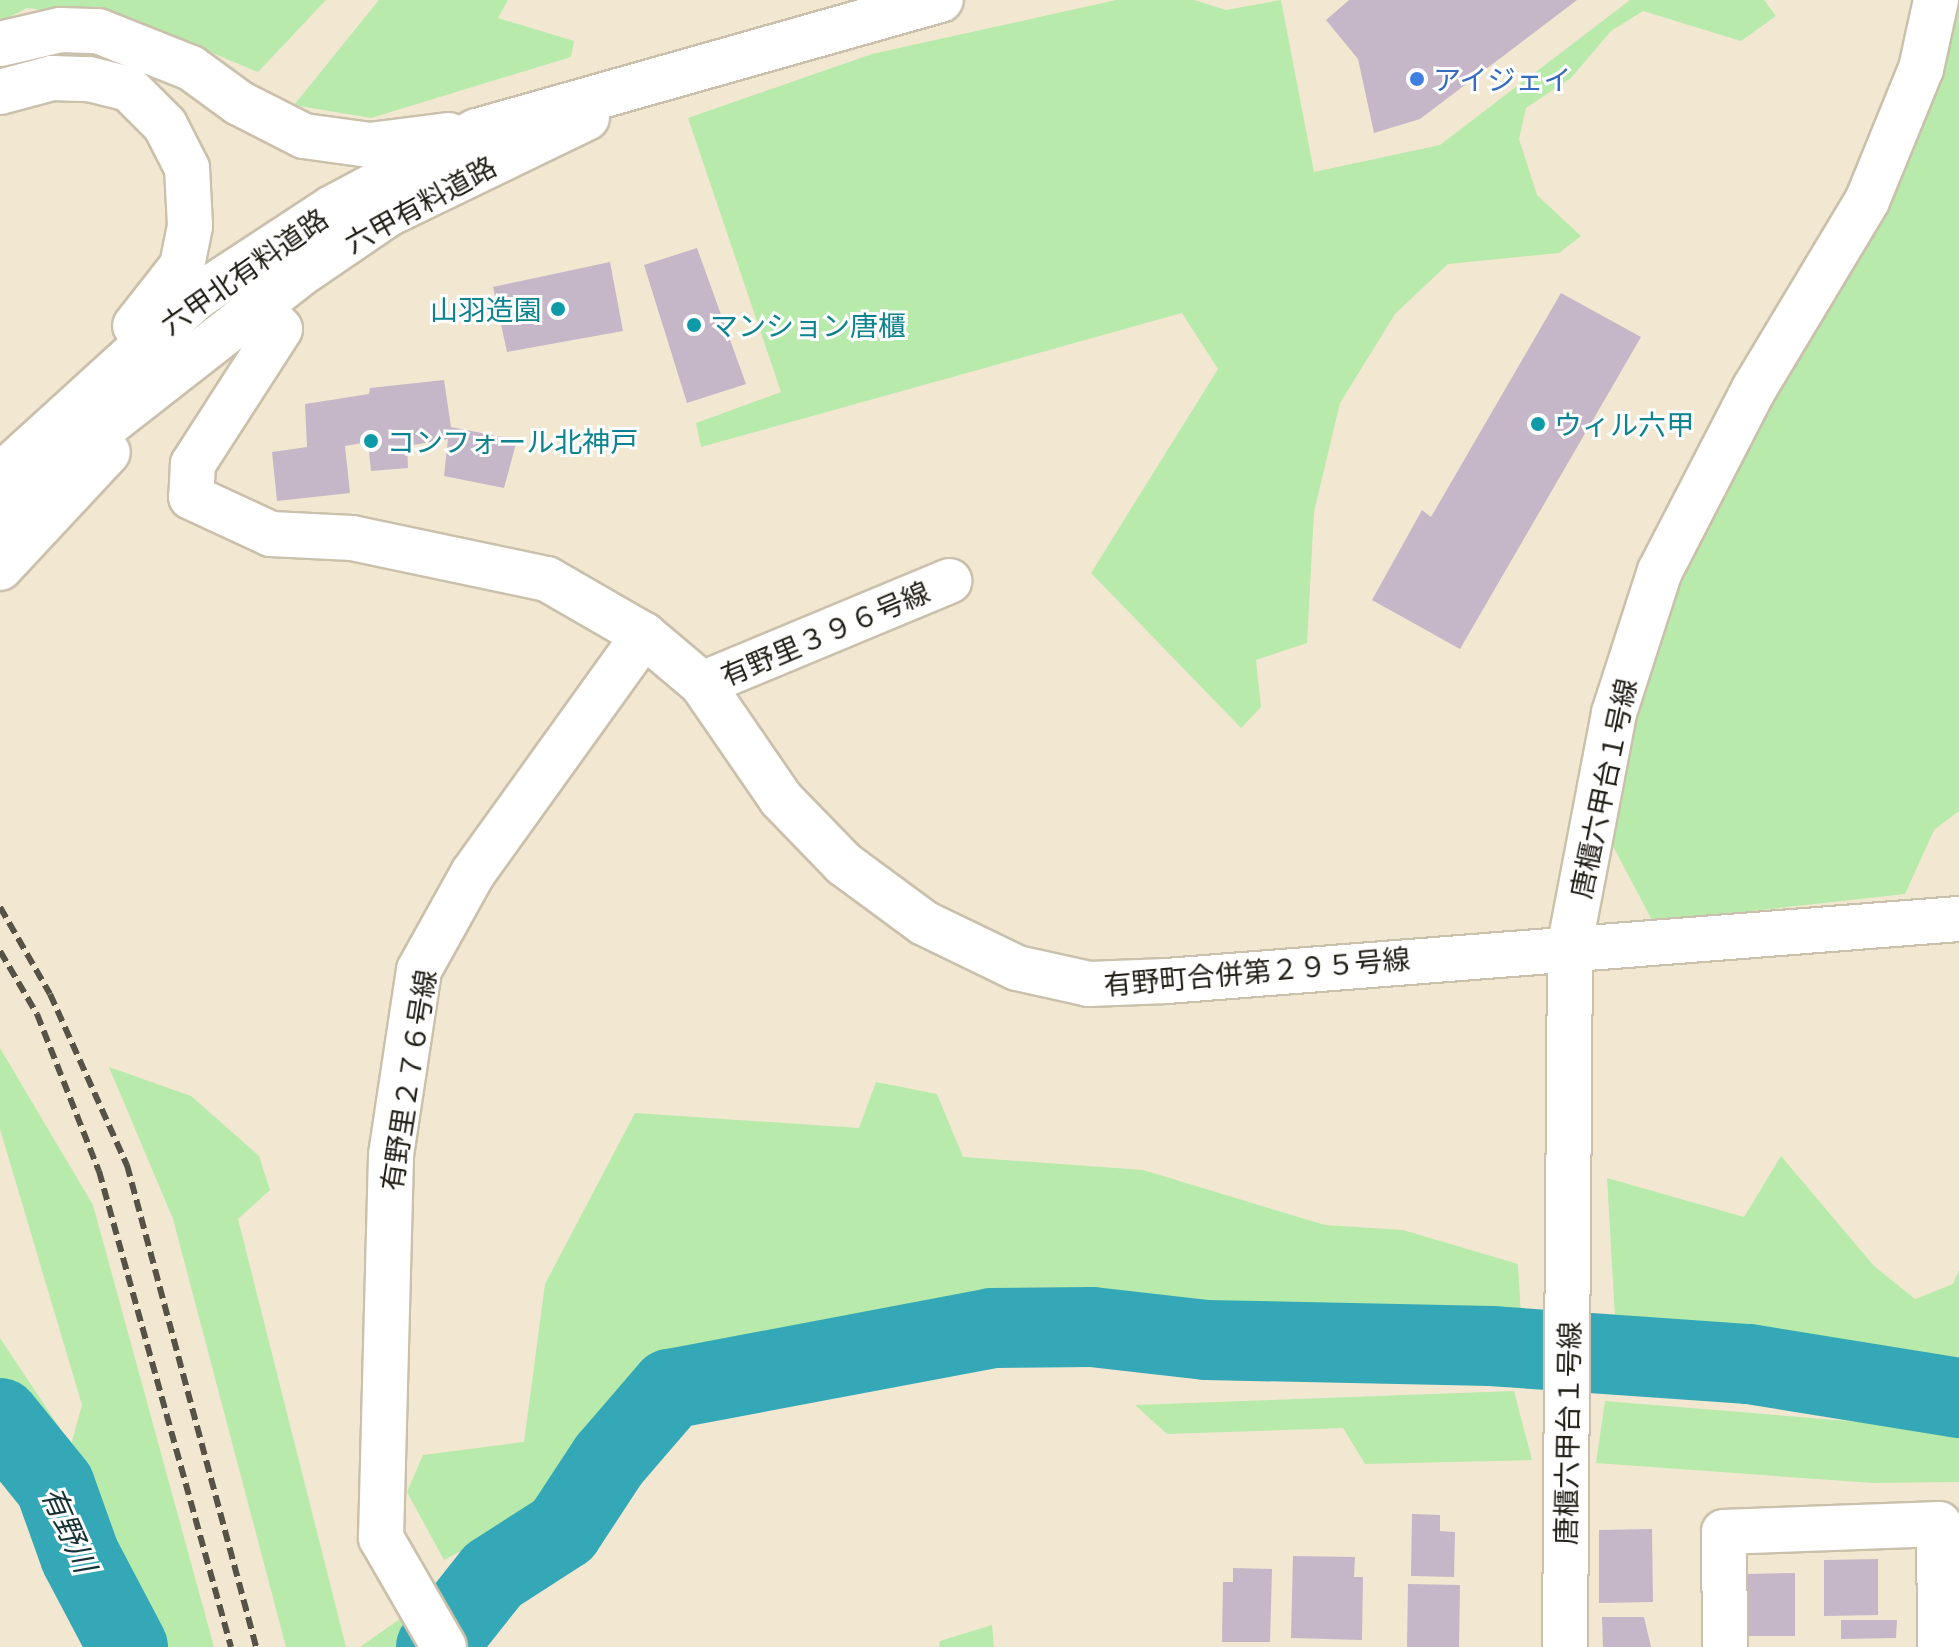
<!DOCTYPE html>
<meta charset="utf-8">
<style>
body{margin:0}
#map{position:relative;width:1959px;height:1647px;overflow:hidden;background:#f2e8d2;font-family:"Exo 2","Noto Sans JP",sans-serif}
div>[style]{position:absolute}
.green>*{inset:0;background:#b7eaab}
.river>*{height:80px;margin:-40px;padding:0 40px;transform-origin:40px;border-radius:40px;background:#34a8b6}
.building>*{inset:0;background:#c5b6c8}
.roads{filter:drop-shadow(2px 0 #cac0ab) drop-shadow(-2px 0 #cac0ab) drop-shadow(0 2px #cac0ab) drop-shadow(0 -2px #cac0ab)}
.street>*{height:44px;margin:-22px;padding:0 22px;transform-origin:22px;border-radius:22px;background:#fff}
.secondary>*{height:44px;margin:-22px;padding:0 22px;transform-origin:22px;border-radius:22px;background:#fff}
.primary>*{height:44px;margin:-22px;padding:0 22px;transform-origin:22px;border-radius:22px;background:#fff}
.rail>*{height:6px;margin-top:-3px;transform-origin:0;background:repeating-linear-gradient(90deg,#575246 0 12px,transparent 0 18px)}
.dots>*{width:22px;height:22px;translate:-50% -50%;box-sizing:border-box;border:4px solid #fff;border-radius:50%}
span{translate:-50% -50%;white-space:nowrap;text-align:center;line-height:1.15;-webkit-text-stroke:6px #fff;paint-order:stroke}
.shop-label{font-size:28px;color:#366cbe}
.left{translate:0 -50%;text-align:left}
.street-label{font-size:28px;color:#221f17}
.culture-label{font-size:28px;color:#0d838f}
.right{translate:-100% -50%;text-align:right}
.water-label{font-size:30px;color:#183134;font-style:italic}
</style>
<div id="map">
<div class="green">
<i style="clip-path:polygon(0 0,326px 0,258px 72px,141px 23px,27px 8px,0 22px)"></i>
<i style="clip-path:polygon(379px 0,508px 0,498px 18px,574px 41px,571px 57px,371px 118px,294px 105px)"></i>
<i style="clip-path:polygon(1116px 0,1194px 0,1226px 10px,1281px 0,1314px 172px,1440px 145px,1630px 0,1764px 0,1776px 16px,1741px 41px,1643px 11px,1611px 31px,1571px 78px,1526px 108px,1519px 139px,1537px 195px,1581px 236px,1559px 253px,1448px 264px,1395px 314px,1340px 403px,1314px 512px,1307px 643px,1256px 660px,1261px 707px,1241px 728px,1091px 573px,1218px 369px,1182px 313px,701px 447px,696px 423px,781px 392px,688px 118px,872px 54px)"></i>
<i style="clip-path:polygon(1953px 0,1959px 0,1959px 811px,1934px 830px,1905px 894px,1653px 922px,1606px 833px,1644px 674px,1709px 502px)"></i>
<i style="clip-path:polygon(0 1048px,93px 1205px,214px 1647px,159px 1647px,122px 1599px,62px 1468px,0 1405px,0 1338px,71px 1445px,82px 1405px,0 1129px)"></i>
<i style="clip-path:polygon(109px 1067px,191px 1096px,259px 1156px,270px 1190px,238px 1219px,346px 1647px,286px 1647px,173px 1219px)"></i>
<i style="clip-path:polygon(876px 1082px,937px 1094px,963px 1157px,1143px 1170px,1325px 1225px,1403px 1230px,1518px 1264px,1522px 1334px,1225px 1332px,1064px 1318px,632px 1383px,588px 1483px,444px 1560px,407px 1492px,423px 1455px,524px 1442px,545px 1284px,635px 1113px,859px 1128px)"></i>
<i style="clip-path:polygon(1781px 1156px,1874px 1266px,1915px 1299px,1953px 1284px,1959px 1270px,1959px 1384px,1616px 1334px,1607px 1178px,1744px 1217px)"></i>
<i style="clip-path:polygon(1514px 1391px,1532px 1460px,1365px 1464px,1343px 1428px,1167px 1434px,1135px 1405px)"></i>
<i style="clip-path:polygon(1605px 1401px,1959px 1430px,1959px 1482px,1873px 1483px,1596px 1463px)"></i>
<i style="clip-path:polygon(404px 1616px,430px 1647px,360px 1647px)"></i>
<i style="clip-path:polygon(992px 1625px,994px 1647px,939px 1647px,940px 1641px)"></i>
</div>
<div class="river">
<i style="left:0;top:1418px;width:87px;rotate:51deg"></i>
<i style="left:55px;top:1486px;width:74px;rotate:70.3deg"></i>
<i style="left:80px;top:1556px;width:103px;rotate:62.2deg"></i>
<i style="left:436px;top:1647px;width:92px;rotate:-51.6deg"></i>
<i style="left:493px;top:1575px;width:83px;rotate:-32.7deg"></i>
<i style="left:563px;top:1530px;width:84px;rotate:-56.7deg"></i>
<i style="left:609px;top:1460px;width:94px;rotate:-49.3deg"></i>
<i style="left:670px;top:1389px;width:328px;rotate:-10.7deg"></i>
<i style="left:992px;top:1328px;width:100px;rotate:-0.6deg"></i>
<i style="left:1092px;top:1327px;width:115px;rotate:6.5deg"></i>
<i style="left:1206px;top:1340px;width:285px;rotate:1.2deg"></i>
<i style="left:1491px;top:1346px;width:259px;rotate:4deg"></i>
<i style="left:1749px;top:1364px;width:213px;rotate:9.2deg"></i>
</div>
<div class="building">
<i style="clip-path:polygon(1349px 0,1577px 0,1420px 119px,1374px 133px,1358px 59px,1326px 20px)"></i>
<i style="clip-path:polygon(697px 248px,746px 384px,687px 403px,644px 265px)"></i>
<i style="clip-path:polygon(610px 262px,623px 331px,507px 352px,493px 287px)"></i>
<i style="clip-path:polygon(1561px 293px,1641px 337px,1460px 649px,1372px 600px,1422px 510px,1431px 517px)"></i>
<i style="clip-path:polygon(444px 380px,451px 427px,517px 440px,504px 488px,444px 476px,448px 439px,407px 446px,408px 468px,371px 471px,368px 442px,345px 446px,350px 493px,277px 501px,272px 452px,307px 447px,305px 404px,369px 394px,370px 388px)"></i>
<i style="clip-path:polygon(1412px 1514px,1440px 1515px,1440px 1531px,1455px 1532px,1454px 1577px,1411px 1576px)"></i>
<i style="clip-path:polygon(1652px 1529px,1653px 1602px,1599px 1603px,1599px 1530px)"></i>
<i style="clip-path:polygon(1293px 1556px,1355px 1557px,1354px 1577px,1363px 1577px,1362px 1640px,1291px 1638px)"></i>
<i style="clip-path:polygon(1878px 1559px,1878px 1615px,1824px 1616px,1824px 1560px)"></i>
<i style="clip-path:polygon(1233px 1568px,1272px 1569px,1270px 1642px,1222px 1642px,1223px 1582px,1233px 1582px)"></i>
<i style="clip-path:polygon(1795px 1573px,1795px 1636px,1746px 1636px,1745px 1574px)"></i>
<i style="clip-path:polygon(1408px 1584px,1460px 1585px,1459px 1647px,1407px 1647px)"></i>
<i style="clip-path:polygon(1602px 1617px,1644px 1617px,1651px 1647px,1603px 1647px)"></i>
<i style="clip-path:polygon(1841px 1620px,1897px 1620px,1896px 1638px,1841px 1639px)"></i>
</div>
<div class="roads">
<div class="street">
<i style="left:259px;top:306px;width:31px;rotate:48deg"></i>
<i style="left:280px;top:329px;width:161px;rotate:122.8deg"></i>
<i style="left:193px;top:464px;width:33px;rotate:93deg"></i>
<i style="left:191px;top:497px;width:88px;rotate:24.8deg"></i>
<i style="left:271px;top:534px;width:81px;rotate:2.8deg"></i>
<i style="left:352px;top:538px;width:199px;rotate:11.9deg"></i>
<i style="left:547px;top:579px;width:112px;rotate:30deg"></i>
<i style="left:644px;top:635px;width:76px;rotate:40.2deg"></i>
<i style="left:702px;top:684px;width:140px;rotate:55.5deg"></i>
<i style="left:781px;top:799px;width:91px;rotate:45.9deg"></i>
<i style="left:844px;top:864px;width:99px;rotate:36.4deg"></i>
<i style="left:924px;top:923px;width:103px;rotate:25.8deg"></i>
<i style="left:1017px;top:968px;width:74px;rotate:12.5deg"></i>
<i style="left:1089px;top:984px;width:78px;rotate:-2.2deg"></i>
<i style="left:1167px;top:981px;width:794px;rotate:-4.48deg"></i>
<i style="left:702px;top:684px;width:268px;rotate:-22.6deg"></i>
<i style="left:444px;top:1647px;width:126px;rotate:-120deg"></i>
<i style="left:381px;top:1538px;width:383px;rotate:-88.5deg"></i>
<i style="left:391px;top:1155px;width:187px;rotate:-81.4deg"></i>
<i style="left:419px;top:970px;width:111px;rotate:-60.9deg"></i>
<i style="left:473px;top:873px;width:293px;rotate:-54.3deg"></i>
<i style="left:1725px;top:1647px;width:115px;rotate:-90.5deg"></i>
<i style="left:1724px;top:1532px;width:215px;rotate:-2.1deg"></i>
<i style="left:1939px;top:1524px;width:123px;rotate:89.5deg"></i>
</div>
<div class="secondary">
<i style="left:1565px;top:1647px;width:703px;rotate:-89.59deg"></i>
<i style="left:1570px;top:944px;width:235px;rotate:-79.2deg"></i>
<i style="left:1614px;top:713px;width:149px;rotate:-72.1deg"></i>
<i style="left:1660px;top:571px;width:205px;rotate:-62.7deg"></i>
<i style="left:1754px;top:389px;width:219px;rotate:-59deg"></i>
<i style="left:1867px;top:201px;width:143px;rotate:-67.8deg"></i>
<i style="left:1921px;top:69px;width:71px;rotate:-77.7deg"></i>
</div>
<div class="primary">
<i style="left:0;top:44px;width:62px;rotate:-13.1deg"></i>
<i style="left:60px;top:30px;width:38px;rotate:2deg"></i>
<i style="left:98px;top:31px;width:100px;rotate:21.7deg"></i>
<i style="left:191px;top:68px;width:59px;rotate:36.1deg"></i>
<i style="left:239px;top:103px;width:73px;rotate:26.9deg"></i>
<i style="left:304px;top:136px;width:67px;rotate:7.8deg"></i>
<i style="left:370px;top:145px;width:79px;rotate:-7.3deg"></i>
<i style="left:0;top:92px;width:54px;rotate:-15.1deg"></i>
<i style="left:52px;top:78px;width:37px;rotate:2deg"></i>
<i style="left:89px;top:79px;width:41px;rotate:14deg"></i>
<i style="left:129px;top:89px;width:51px;rotate:45deg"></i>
<i style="left:165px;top:125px;width:48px;rotate:62.9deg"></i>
<i style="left:187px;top:168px;width:58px;rotate:87deg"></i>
<i style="left:190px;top:226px;width:41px;rotate:101.3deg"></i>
<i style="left:182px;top:266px;width:76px;rotate:128.1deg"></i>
<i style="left:0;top:476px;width:268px;rotate:-42.3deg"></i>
<i style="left:198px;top:296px;width:160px;rotate:-33.3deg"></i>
<i style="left:332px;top:208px;width:164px;rotate:-28deg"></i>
<i style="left:477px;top:131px;width:482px;rotate:-15.8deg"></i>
<i style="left:0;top:519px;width:60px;rotate:-45.7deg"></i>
<i style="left:42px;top:476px;width:335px;rotate:-38deg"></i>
<i style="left:306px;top:270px;width:99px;rotate:-34.3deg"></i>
<i style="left:388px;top:214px;width:221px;rotate:-25.8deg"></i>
<i style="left:0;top:568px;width:158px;rotate:-47deg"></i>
</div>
</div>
<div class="rail">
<i style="left:0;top:907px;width:100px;rotate:60.1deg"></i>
<i style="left:50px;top:994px;width:188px;rotate:65.8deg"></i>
<i style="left:127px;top:1165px;width:499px;rotate:75deg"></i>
<i style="left:0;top:951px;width:73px;rotate:59.6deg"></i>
<i style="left:37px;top:1014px;width:169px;rotate:68.5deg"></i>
<i style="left:99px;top:1171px;width:494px;rotate:74.5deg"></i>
</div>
<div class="dots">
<i style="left:1417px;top:79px;background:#3f7fe0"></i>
<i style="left:558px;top:309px;background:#0f9aa8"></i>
<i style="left:694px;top:325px;background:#0f9aa8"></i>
<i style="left:1538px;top:424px;background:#0f9aa8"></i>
<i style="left:371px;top:441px;background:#0f9aa8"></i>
</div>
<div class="shop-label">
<span class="left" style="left:1433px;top:79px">アイジェイ</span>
</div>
<div class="street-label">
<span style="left:420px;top:204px;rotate:-29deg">六甲有料道路</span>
<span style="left:244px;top:271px;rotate:-35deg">六甲北有料道路</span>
<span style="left:825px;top:633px;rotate:-23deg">有野里３９６号線</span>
<span style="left:1603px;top:788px;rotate:-78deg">唐櫃六甲台１号線</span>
<span style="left:1257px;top:971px;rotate:-5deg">有野町合併第２９５号線</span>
<span style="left:408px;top:1080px;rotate:-81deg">有野里２７６号線</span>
<span style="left:1567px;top:1433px;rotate:-89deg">唐櫃六甲台１号線</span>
</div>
<div class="culture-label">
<span class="right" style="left:542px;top:309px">山羽造園</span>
<span class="left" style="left:710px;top:325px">マンション唐櫃</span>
<span class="left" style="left:1554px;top:424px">ウィル六甲</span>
<span class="left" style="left:387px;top:441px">コンフォール北神戸</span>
</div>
<div class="water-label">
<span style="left:70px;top:1529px;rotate:66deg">有野川</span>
</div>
</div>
